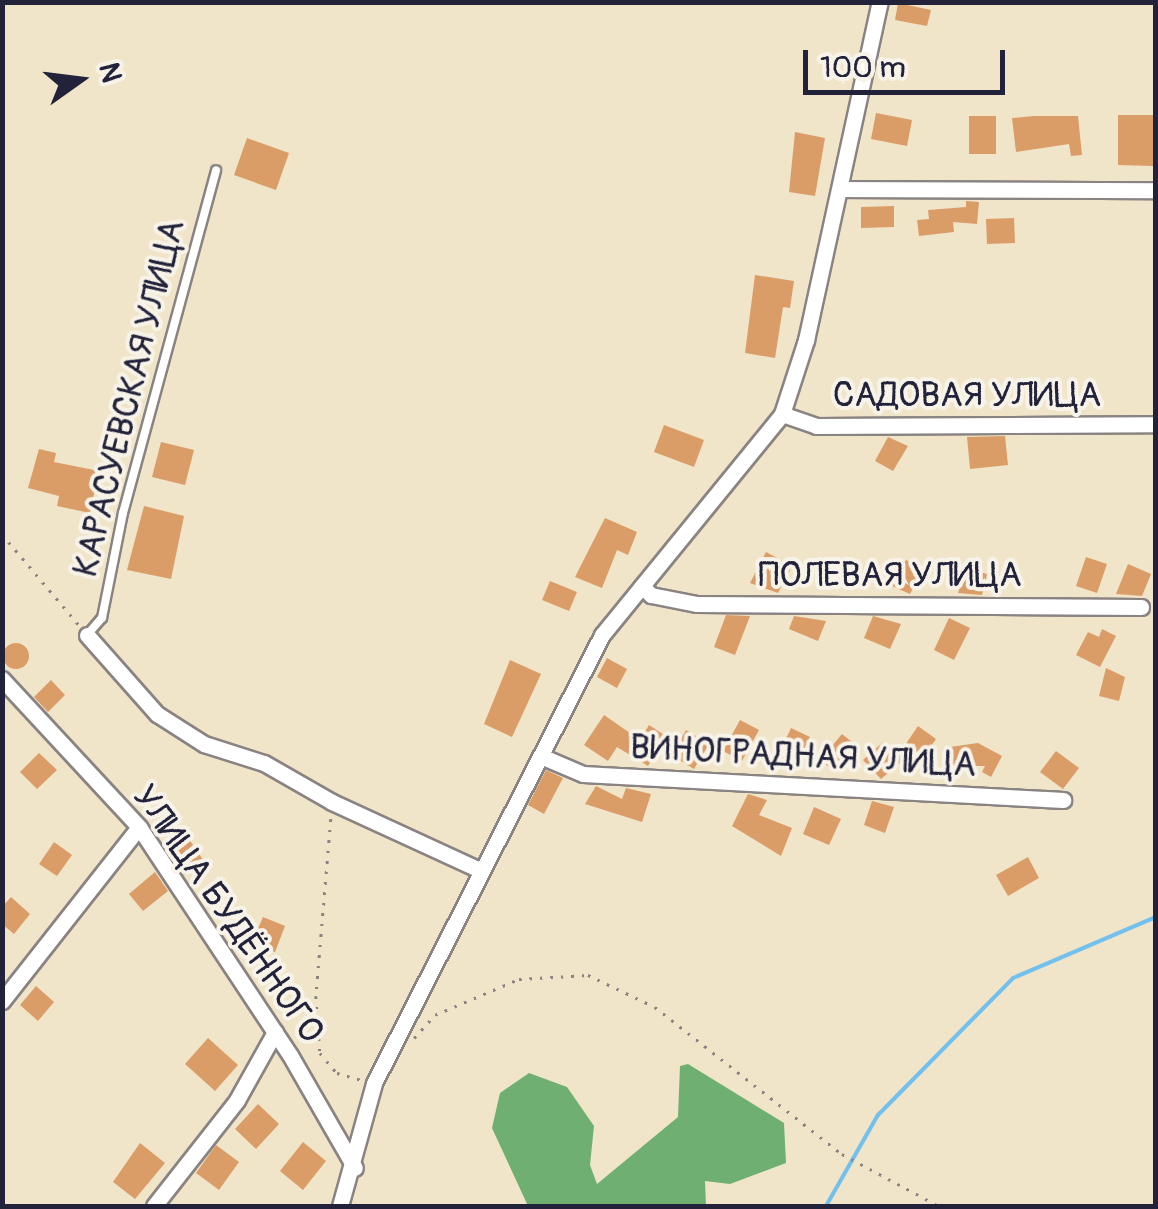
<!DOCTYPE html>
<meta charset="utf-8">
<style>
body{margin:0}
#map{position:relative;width:1158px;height:1209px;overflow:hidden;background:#f0e4c9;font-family:Pangolin,sans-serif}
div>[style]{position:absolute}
.forest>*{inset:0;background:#6fb072}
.stream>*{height:4px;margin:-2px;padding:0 2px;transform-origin:2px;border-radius:2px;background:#72c0ed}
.building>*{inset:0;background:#db9d68}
.round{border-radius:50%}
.path>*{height:2.5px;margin-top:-1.25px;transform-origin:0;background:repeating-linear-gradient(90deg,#898382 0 2.5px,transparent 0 10.5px)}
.roads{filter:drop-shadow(2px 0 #898382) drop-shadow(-2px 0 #898382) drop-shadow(0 2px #898382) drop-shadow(0 -2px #898382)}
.lane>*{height:8px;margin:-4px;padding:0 4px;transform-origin:4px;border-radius:4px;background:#fff}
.street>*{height:15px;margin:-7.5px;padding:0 7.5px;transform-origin:7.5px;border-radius:7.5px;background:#fff}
span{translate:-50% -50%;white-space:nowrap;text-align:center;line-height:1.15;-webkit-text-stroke:8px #f7f3e8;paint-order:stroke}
.street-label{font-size:35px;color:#22223b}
.frame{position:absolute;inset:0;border:5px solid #22223b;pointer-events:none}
.north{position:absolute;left:30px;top:30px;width:100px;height:100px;-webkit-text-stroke:8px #f7f3e8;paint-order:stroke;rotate:76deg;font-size:28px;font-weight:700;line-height:40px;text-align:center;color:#22223b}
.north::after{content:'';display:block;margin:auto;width:35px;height:45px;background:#22223b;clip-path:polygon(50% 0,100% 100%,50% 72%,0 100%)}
.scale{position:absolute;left:803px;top:50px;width:202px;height:45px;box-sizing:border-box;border:5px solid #22223b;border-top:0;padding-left:12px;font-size:30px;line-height:35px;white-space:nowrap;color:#22223b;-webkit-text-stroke:8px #f7f3e8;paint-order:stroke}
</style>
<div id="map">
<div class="forest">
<i style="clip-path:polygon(688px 1064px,784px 1123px,786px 1163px,730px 1184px,705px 1181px,706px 1206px,528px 1206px,492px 1128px,500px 1093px,529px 1073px,567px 1087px,594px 1126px,590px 1165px,597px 1184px,678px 1117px,680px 1066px)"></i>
</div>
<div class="stream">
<i style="left:826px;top:1206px;width:105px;rotate:-60.3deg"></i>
<i style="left:878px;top:1115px;width:192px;rotate:-45.4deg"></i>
<i style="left:1013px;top:978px;width:155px;rotate:-23.1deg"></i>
</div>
<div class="building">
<i style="clip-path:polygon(898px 3px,931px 10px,927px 26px,895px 20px)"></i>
<i style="clip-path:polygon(876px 113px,912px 120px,907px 146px,871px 139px)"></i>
<i style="clip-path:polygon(1118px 115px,1153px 115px,1153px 166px,1118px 165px)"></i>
<i style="clip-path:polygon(969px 116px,996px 116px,996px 154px,969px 154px)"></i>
<i style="clip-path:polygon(1034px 116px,1078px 116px,1082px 155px,1071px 156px,1069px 144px,1016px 152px,1012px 118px)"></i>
<i style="clip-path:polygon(795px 132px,825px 138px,815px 196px,789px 192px)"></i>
<i style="clip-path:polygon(247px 138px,289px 153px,276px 190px,234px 175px)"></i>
<i style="clip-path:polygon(966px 201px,979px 202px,977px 224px,953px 222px,954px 232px,919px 236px,917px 220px,929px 219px,928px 210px,966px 207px)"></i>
<i style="clip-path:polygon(894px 206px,894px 227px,861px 228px,861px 207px)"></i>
<i style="clip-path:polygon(1014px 218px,1015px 243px,987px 244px,986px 219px)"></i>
<i style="clip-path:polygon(755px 275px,794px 281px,790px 308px,783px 307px,775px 358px,745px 353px)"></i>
<i style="clip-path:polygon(664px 425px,704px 440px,694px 467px,654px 452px)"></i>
<i style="clip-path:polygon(1005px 436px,1008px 465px,970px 469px,967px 437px)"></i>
<i style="clip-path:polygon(888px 437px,908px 446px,893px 471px,875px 461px)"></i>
<i style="clip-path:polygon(161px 442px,194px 450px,185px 485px,152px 477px)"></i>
<i style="clip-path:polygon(39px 449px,56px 453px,54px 462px,99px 471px,90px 513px,57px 506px,59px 496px,28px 488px)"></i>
<i style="clip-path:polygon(144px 506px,184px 516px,171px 579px,127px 570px)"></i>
<i style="clip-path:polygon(605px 518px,637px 532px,628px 555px,617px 550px,602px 588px,575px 577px)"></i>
<i style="clip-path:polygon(766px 552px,792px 566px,778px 593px,750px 583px)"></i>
<i style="clip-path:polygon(1086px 557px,1107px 564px,1097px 593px,1076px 586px)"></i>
<i style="clip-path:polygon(906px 560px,923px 569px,910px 594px,892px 586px)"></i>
<i style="clip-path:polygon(1128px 564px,1151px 574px,1142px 596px,1116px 594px)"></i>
<i style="clip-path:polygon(964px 568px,987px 574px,982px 595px,958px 593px)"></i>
<i style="clip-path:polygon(550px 581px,577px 592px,569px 611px,542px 600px)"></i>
<i style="clip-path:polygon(726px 615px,750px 616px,735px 655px,714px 647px)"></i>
<i style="clip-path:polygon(794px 616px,826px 621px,818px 641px,789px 629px)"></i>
<i style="clip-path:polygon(873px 616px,901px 624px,890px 649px,864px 638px)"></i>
<i style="clip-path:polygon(949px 618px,970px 628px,954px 660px,934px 650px)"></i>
<i style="clip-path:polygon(1102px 629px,1116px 636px,1100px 667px,1076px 655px,1088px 632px,1099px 637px)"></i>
<i class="round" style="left:3px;top:643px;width:26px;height:26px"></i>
<i style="clip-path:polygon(607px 658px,627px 669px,617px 688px,597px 677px)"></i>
<i style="clip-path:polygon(510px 660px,541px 674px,512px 737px,484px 724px)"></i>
<i style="clip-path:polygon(1106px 668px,1125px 677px,1119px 701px,1099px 696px)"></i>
<i style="clip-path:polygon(51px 680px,65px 695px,48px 712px,34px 697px)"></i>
<i style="clip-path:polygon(604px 715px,640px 740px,649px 725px,678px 744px,686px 730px,709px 744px,694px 769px,659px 748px,648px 766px,617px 747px,608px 761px,584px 745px)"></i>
<i style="clip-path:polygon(740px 720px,759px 730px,742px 761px,723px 751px)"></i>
<i style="clip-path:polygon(918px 726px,936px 739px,922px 759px,912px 752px,881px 779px,863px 760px,883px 742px,897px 757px)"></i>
<i style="clip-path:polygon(791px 728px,810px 737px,796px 767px,777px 758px)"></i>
<i style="clip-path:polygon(842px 734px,857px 746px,835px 772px,820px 760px)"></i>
<i style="clip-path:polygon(978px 743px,1002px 756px,991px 777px,982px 772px,985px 766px,943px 766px,943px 748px)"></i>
<i style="clip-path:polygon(1056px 751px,1079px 768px,1063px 789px,1040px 772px)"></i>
<i style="clip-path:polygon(39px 753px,57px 770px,37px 789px,20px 772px)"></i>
<i style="clip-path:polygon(546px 770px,563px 778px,544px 814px,528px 805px)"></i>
<i style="clip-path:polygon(596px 786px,622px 799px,626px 788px,651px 794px,642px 822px,585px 804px)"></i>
<i style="clip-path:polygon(748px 794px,767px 800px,759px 815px,792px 828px,781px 856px,732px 826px)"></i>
<i style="clip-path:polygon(872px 801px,894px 807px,885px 833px,864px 825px)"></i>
<i style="clip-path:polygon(814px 807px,841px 819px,829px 845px,803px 834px)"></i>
<i style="clip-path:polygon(189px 839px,204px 861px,184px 875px,169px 852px)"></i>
<i style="clip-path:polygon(54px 842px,72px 855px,57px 876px,39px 864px)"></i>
<i style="clip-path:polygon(1028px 857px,1039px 878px,1008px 896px,996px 875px)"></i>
<i style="clip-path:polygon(155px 872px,168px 891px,143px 911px,129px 894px)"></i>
<i style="clip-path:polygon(11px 897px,30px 914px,14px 934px,2px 924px,2px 907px)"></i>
<i style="clip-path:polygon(263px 917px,285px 926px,275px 952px,252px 943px)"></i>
<i style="clip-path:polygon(36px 986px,54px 1002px,38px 1021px,20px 1005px)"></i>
<i style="clip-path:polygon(208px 1038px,238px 1065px,215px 1091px,185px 1064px)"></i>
<i style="clip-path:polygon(258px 1104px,279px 1124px,256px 1149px,235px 1129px)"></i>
<i style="clip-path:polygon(303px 1142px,326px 1161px,303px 1190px,280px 1171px)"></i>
<i style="clip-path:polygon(140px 1143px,165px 1163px,135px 1199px,113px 1182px)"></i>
<i style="clip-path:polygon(216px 1145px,239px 1162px,219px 1190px,196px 1173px)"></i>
</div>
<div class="path">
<i style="left:2px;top:534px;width:119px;rotate:49.8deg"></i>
<i style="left:331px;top:819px;width:178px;rotate:94.8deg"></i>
<i style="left:316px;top:996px;width:57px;rotate:86deg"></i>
<i style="left:320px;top:1053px;width:26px;rotate:50deg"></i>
<i style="left:337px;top:1073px;width:26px;rotate:16deg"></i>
<i style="left:414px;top:1038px;width:31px;rotate:-48deg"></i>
<i style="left:435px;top:1015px;width:91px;rotate:-23.2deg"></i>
<i style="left:519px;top:979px;width:69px;rotate:-3.3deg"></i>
<i style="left:588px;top:975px;width:74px;rotate:25.5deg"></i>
<i style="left:655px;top:1007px;width:238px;rotate:38.2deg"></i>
<i style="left:842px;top:1154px;width:110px;rotate:28.2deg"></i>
</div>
<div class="roads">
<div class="lane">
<i style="left:87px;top:635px;width:23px;rotate:-49deg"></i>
<i style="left:102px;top:618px;width:107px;rotate:-78.7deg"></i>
<i style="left:123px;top:513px;width:355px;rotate:-74.8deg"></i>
</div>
<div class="street">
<i style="left:840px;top:189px;width:316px;rotate:0.2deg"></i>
<i style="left:782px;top:414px;width:36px;rotate:19deg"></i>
<i style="left:816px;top:426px;width:340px;rotate:-0.3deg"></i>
<i style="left:642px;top:586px;width:13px;rotate:45deg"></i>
<i style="left:651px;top:595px;width:47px;rotate:11.1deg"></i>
<i style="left:697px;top:604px;width:444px;rotate:0.4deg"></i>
<i style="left:87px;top:635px;width:106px;rotate:48.5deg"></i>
<i style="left:157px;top:714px;width:56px;rotate:32.6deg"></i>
<i style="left:204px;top:744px;width:63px;rotate:17.6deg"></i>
<i style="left:264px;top:763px;width:78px;rotate:29.8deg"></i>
<i style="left:332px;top:802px;width:163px;rotate:24.7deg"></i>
<i style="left:2px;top:679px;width:202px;rotate:47.2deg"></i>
<i style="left:139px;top:827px;width:273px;rotate:56.5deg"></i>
<i style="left:290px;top:1055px;width:130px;rotate:60.1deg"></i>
<i style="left:543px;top:757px;width:43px;rotate:23deg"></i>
<i style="left:583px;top:774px;width:481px;rotate:3.1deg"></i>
<i style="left:2px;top:1001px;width:221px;rotate:-51.8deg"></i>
<i style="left:154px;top:1206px;width:135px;rotate:-51.9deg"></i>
<i style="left:237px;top:1100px;width:78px;rotate:-60.8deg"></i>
<i style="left:340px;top:1206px;width:128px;rotate:-74.5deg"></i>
<i style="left:374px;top:1083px;width:503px;rotate:-63.03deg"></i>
<i style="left:602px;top:635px;width:285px;rotate:-50.8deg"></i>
<i style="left:782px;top:414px;width:78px;rotate:-72deg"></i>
<i style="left:806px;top:340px;width:346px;rotate:-77.7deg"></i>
</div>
</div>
<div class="street-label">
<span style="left:967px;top:395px">САДОВАЯ УЛИЦА</span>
<span style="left:129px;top:398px;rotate:-76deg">КАРАСУЕВСКАЯ УЛИЦА</span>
<span style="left:890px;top:575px">ПОЛЕВАЯ УЛИЦА</span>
<span style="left:803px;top:756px;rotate:3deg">ВИНОГРАДНАЯ УЛИЦА</span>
<span style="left:228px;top:914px;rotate:55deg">УЛИЦА БУДЁННОГО</span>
</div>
<div class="frame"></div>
<div class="north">N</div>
<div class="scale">100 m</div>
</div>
